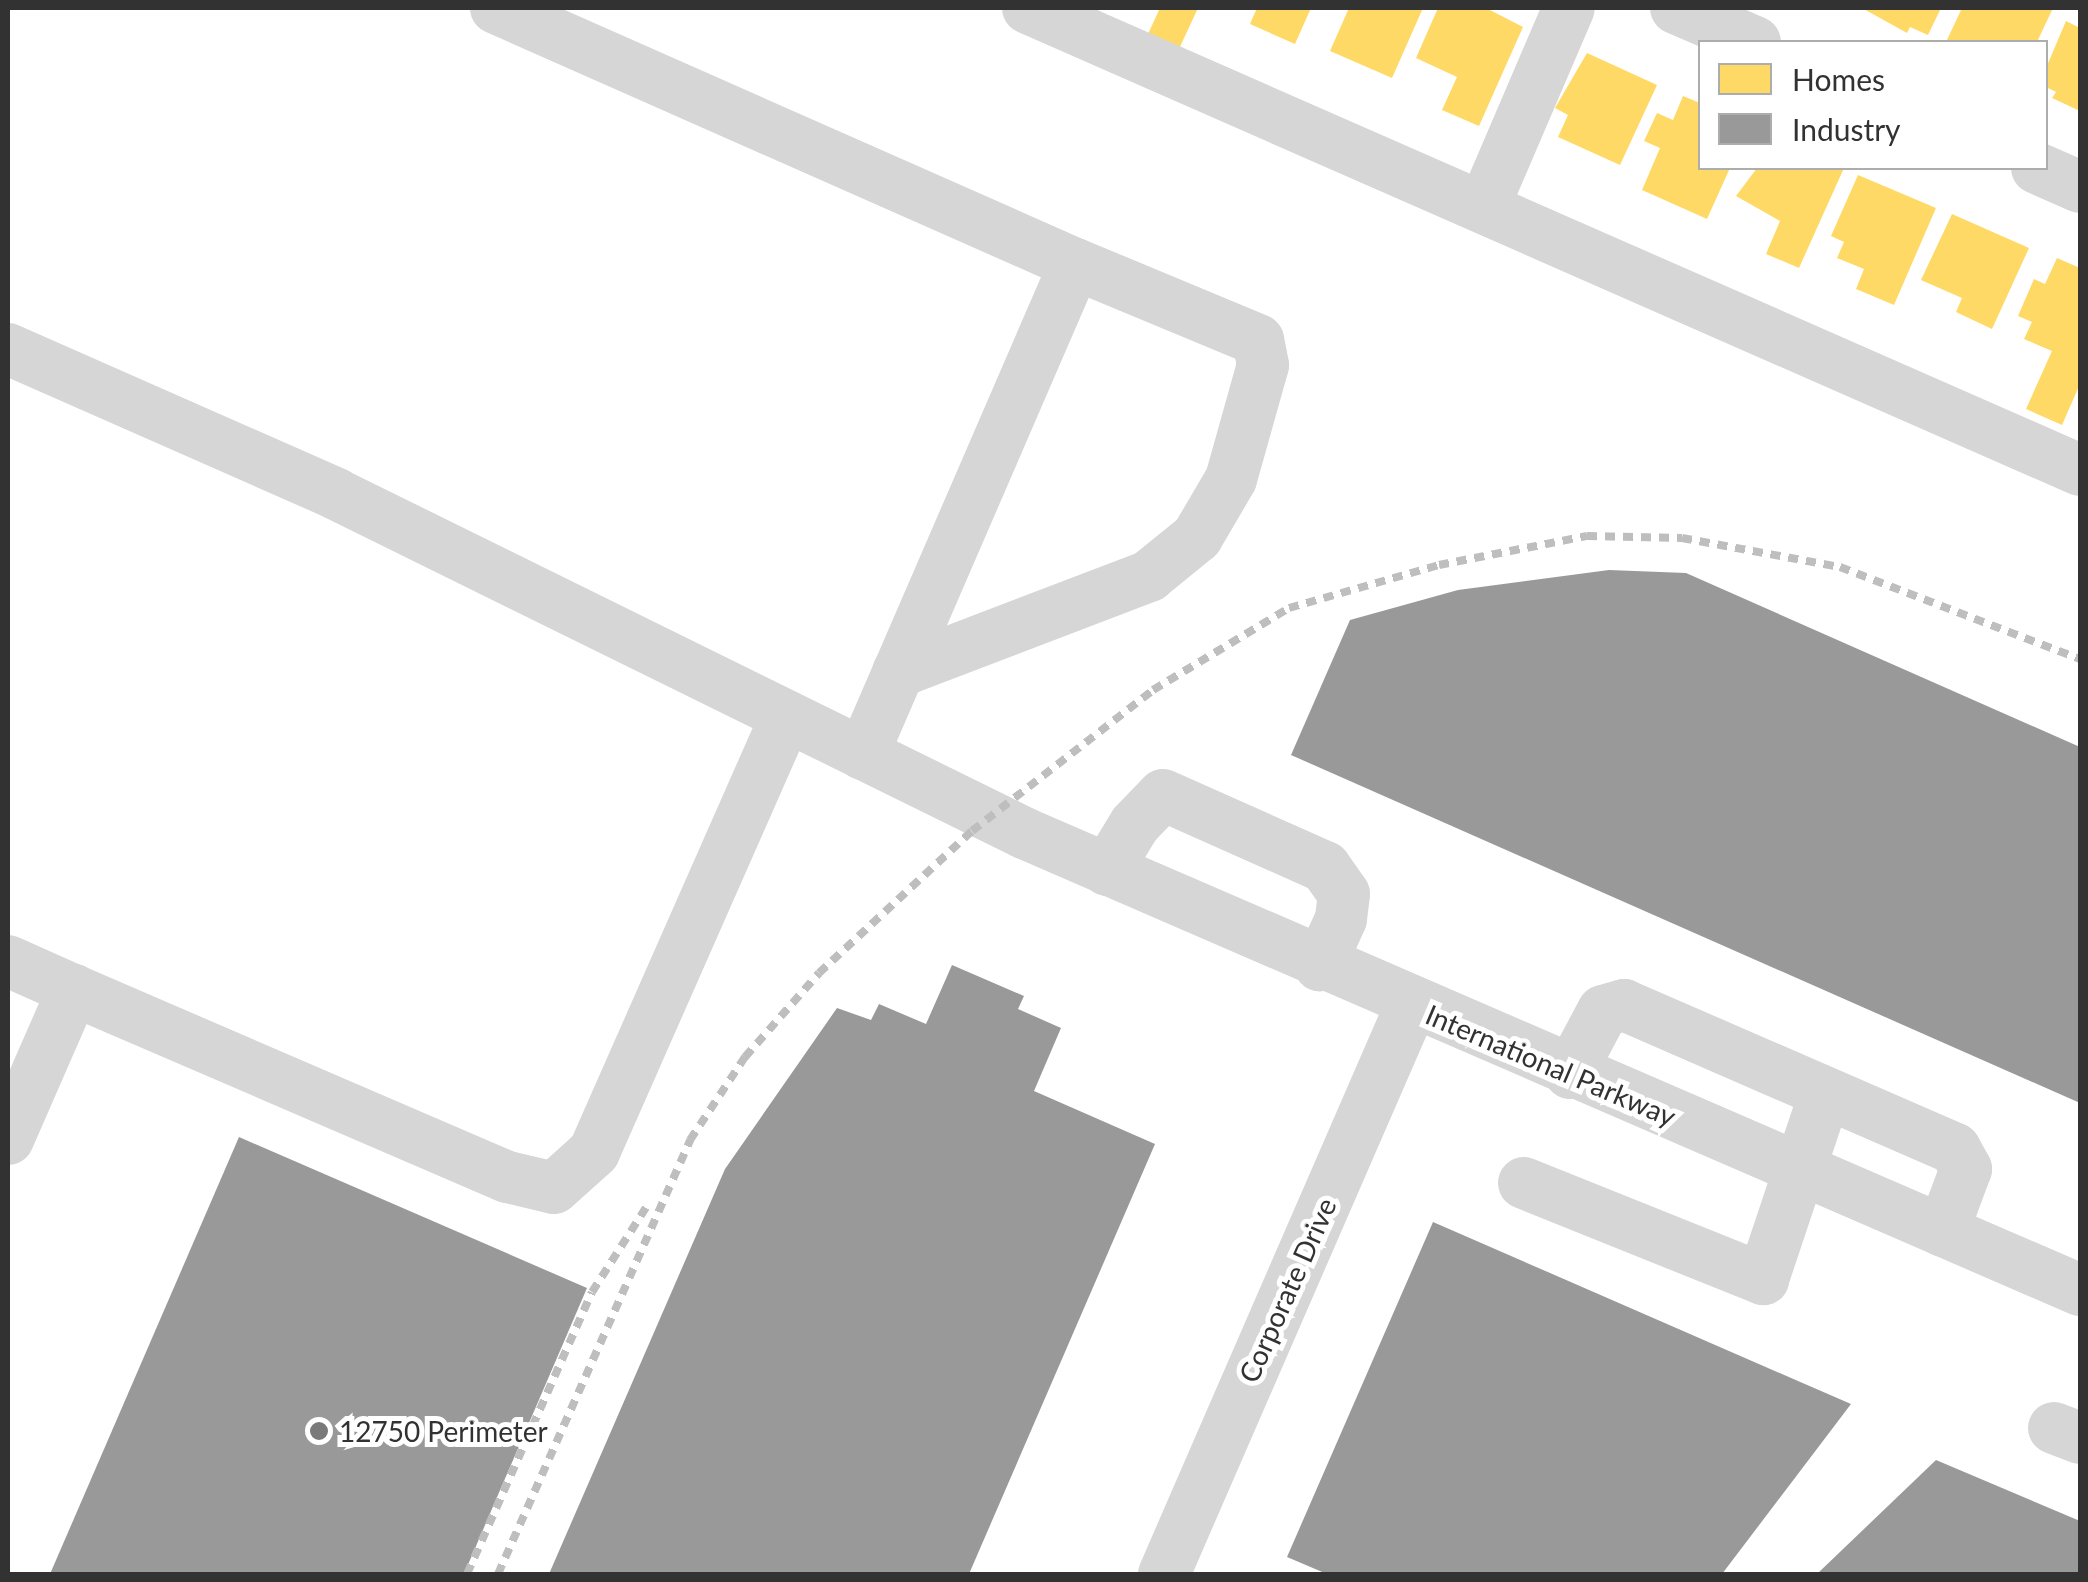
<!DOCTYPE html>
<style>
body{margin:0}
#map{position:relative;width:2088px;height:1582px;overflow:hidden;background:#fff;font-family:Lato,sans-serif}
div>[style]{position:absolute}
.homes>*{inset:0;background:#ffd966}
.industry>*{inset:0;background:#999}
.minor>*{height:52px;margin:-26px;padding:0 26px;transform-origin:26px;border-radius:26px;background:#d6d6d6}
.rail>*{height:8px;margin-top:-4px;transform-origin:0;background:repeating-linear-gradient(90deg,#bebebe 0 10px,transparent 0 18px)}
.dots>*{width:28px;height:28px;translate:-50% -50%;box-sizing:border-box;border:5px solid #fff;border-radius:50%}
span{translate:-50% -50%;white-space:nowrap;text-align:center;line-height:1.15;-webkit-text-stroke:10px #fff;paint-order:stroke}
.street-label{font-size:28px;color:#323232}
.poi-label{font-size:28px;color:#323232}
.left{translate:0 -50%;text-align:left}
.frame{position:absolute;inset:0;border:10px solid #323232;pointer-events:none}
.legend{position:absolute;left:1698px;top:40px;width:350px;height:130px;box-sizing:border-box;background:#fff;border:2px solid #adadad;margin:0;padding:12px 18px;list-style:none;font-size:30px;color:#323232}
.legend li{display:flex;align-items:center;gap:20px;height:50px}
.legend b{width:50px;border:2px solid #adadad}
</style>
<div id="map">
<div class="homes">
<i style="clip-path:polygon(1160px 8px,1198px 8px,1179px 49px,1148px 34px)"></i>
<i style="clip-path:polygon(1257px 8px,1311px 8px,1295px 44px,1250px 24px)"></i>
<i style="clip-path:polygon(1349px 8px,1423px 8px,1392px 78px,1330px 51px)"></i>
<i style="clip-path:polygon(1438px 8px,1486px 8px,1523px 27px,1479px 126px,1442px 110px,1457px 77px,1416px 58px)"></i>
<i style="clip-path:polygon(1862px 8px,1941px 8px,1928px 35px,1910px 27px,1907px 33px)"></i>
<i style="clip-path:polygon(1962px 8px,2053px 8px,2037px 42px,1946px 42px)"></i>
<i style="clip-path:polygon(2066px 21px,2080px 28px,2080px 111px,2052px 98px,2056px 92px,2046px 87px,2046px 68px)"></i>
<i style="clip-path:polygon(1587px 53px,1657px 85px,1620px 165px,1558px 137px,1568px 115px,1555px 108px)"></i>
<i style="clip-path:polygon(1683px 96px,1700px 103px,1700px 168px,1730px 168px,1707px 219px,1642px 190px,1660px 148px,1644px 141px,1657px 113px,1673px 120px)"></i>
<i style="clip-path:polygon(1757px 168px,1844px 168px,1799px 268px,1766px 254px,1780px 221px,1736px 196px)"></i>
<i style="clip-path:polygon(1858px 175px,1936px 208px,1894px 305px,1856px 289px,1864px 269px,1837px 258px,1844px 242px,1831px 236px)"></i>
<i style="clip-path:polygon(1952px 214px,2029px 248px,1992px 329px,1956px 312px,1962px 298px,1921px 280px)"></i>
<i style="clip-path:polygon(2057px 258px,2080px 268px,2080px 384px,2062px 425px,2026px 409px,2052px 351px,2024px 339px,2032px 322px,2018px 316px,2034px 279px,2045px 284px)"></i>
</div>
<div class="industry">
<i style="clip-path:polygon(1609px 570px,1686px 573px,2080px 747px,2080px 1103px,1291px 755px,1350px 620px,1458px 590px)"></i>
<i style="clip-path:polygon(952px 965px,1024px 996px,1018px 1009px,1061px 1028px,1034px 1091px,1155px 1144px,969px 1574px,549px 1574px,725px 1169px,837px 1008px,871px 1020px,879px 1004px,926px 1024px)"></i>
<i style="clip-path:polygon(239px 1137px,587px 1288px,464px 1574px,50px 1574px)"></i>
<i style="clip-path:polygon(1433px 1222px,1798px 1381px,1851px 1404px,1722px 1574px,1327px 1574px,1287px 1557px)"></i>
<i style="clip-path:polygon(1936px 1460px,2080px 1521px,2080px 1574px,1817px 1574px)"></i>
</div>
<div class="minor">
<i style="left:496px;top:8px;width:633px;rotate:23.85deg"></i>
<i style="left:1075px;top:264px;width:534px;rotate:113.4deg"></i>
<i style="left:1028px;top:8px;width:1149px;rotate:23.71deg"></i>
<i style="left:1676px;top:8px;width:86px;rotate:23.3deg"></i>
<i style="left:2037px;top:168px;width:47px;rotate:23.8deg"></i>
<i style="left:1484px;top:206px;width:215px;rotate:-66.8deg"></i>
<i style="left:8px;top:349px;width:359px;rotate:23.8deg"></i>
<i style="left:336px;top:494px;width:767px;rotate:26.23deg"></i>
<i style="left:1024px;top:833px;width:1151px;rotate:23.4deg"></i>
<i style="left:898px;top:672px;width:269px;rotate:-20.9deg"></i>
<i style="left:1149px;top:576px;width:62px;rotate:-39.1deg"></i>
<i style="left:1197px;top:537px;width:67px;rotate:-59.6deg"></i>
<i style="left:1231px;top:479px;width:118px;rotate:-74.3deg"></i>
<i style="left:1263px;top:365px;width:25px;rotate:-101deg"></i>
<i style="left:1258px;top:340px;width:198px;rotate:-157.4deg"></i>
<i style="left:1107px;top:870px;width:54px;rotate:-58.7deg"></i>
<i style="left:1135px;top:824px;width:40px;rotate:-46deg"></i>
<i style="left:1163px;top:795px;width:177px;rotate:24deg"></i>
<i style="left:1325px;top:867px;width:33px;rotate:55deg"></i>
<i style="left:1344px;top:894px;width:25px;rotate:97deg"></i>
<i style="left:1341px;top:919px;width:51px;rotate:114.5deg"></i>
<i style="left:8px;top:961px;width:71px;rotate:24deg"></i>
<i style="left:1570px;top:1073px;width:70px;rotate:-62deg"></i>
<i style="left:1603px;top:1011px;width:22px;rotate:-16deg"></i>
<i style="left:1624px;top:1005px;width:361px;rotate:23.5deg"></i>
<i style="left:1955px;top:1149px;width:23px;rotate:61deg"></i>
<i style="left:1966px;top:1169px;width:66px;rotate:110.4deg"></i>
<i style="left:8px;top:1139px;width:163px;rotate:-66.4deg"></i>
<i style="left:73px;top:990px;width:473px;rotate:23.3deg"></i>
<i style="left:508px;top:1177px;width:47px;rotate:13.4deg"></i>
<i style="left:554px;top:1188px;width:54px;rotate:-42deg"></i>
<i style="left:594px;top:1152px;width:476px;rotate:-66.2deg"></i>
<i style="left:1524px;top:1183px;width:258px;rotate:21.9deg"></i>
<i style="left:1763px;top:1279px;width:195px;rotate:-71.5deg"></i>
<i style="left:2054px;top:1428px;width:28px;rotate:21deg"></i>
<i style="left:1164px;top:1574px;width:619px;rotate:-66.5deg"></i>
</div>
<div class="rail">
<i style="left:467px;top:1574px;width:308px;rotate:-66.1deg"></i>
<i style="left:592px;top:1292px;width:106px;rotate:-57.4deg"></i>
<i style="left:498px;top:1574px;width:475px;rotate:-66.1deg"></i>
<i style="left:690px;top:1140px;width:100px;rotate:-56.5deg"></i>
<i style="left:745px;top:1057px;width:112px;rotate:-48.6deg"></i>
<i style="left:819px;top:973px;width:209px;rotate:-42.9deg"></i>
<i style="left:972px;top:831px;width:229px;rotate:-37.9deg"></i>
<i style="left:1153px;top:690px;width:159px;rotate:-31.1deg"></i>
<i style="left:1289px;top:608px;width:156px;rotate:-16deg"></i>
<i style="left:1439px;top:565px;width:151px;rotate:-11.1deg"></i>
<i style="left:1587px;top:536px;width:95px;rotate:1.2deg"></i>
<i style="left:1682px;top:538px;width:161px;rotate:10.4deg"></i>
<i style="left:1840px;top:567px;width:257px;rotate:21deg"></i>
</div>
<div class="dots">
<i style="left:319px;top:1431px;background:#7a7a7a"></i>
</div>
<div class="street-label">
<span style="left:1551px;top:1065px;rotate:23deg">International Parkway</span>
<span style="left:1287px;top:1290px;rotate:-66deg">Corporate Drive</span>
</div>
<div class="poi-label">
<span class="left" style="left:339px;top:1431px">12750 Perimeter</span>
</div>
<div class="frame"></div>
<ul class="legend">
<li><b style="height:28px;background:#ffd966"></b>Homes</li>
<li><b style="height:28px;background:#999"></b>Industry</li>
</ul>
</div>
